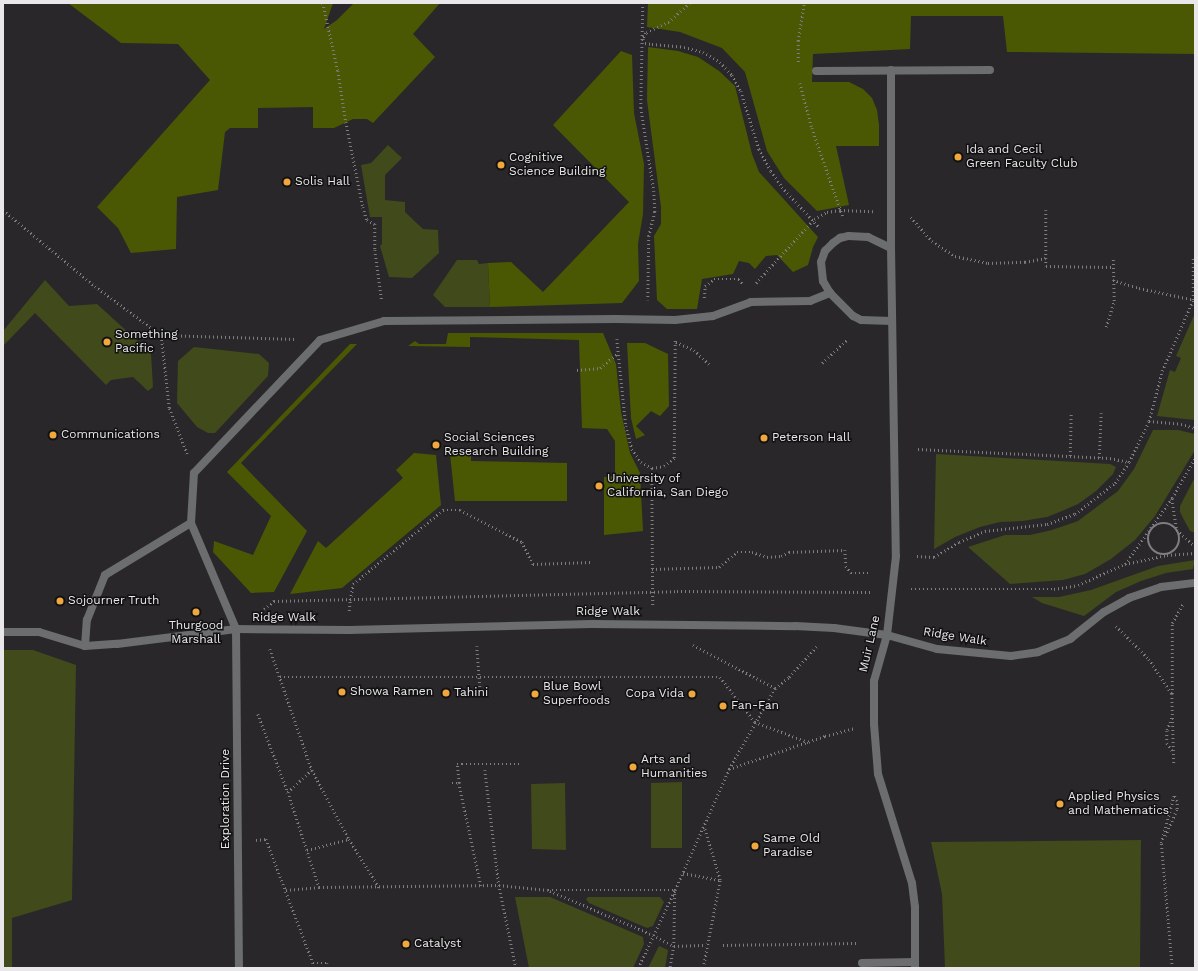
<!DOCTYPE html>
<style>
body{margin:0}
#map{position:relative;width:1198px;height:971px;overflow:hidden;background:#2a272b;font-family:"Work Sans",sans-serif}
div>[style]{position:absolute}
.green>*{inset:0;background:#404a1a}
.forest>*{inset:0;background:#4a5803}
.path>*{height:2.5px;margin-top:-1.25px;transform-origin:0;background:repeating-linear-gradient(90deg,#7f7d80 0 1px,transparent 0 4px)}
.path>.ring{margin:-1.25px;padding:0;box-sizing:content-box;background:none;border:2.5px solid #7f7d80;border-radius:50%}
.service>*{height:8px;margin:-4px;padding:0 4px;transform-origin:4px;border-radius:4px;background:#6b6d6e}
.pedestrian>*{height:8px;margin:-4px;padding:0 4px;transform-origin:4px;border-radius:4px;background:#6b6d6e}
.minor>*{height:8px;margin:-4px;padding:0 4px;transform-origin:4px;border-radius:4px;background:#6b6d6e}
.path-bridge>*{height:2.5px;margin-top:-1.25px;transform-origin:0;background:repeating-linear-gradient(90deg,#7f7d80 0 1px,transparent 0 4px)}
.dots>*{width:11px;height:11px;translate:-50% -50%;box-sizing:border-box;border:2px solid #121112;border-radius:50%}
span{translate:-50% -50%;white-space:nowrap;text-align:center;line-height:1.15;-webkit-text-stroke:3px #121112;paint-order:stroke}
.poi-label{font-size:12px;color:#e9e7e9}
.left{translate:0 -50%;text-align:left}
.right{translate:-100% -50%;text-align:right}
.street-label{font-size:12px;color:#e9e7e9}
.frame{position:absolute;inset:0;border:4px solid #e9e7e9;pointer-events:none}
</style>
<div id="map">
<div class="green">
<i style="clip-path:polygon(388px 145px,402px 158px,385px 175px,385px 200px,405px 202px,405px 212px,423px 229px,438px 230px,439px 253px,412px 278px,389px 277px,380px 246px,382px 244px,382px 217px,370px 217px,361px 165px,371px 163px)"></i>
<i style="clip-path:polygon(457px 260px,477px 260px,479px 264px,488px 263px,490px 307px,445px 307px,433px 295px)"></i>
<i style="clip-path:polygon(45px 280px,69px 306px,97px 304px,151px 353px,153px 387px,148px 391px,133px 377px,111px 380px,106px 385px,35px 313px,3px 346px,3px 331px)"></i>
<i style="clip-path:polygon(1195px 313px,1195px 420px,1157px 416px,1170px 370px,1175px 372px,1181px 358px,1176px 356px)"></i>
<i style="clip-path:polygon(194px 347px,259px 354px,269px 363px,268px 376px,215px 433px,208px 433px,197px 427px,177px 403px,178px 361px)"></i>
<i style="clip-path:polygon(1153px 430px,1178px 430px,1195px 434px,1195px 450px,1155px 516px,1135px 540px,1111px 559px,1085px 574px,1063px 580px,1010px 584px,968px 547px,1005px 535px,1030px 535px,1052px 530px,1078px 521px,1118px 491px,1134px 469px)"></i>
<i style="clip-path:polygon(936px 454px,1110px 464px,1116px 467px,1113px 474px,1096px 491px,1078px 504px,1062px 511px,1047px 517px,1023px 521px,1000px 522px,980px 527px,955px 537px,934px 549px)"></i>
<i style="clip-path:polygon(1195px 477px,1195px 533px,1190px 531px,1184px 520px,1180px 512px,1180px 506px)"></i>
<i style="clip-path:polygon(1195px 560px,1193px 569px,1166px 573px,1141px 581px,1116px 592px,1084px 616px,1042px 603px,1032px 597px,1059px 597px,1091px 590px,1158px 566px)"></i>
<i style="clip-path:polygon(3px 650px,33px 650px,76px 665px,72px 900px,12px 918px,12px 968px,3px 968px)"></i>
<i style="clip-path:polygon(682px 782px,682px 848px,651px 848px,651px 783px)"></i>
<i style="clip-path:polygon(565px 783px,566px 850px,532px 849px,531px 784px)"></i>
<i style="clip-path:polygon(1141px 840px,1140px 968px,945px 968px,942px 894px,931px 842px)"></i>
<i style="clip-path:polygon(515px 897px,550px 897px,643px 937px,644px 944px,633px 968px,529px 968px)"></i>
<i style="clip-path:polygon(588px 897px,660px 897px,664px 902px,653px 926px,647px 928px,589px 903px,586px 899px)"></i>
<i style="clip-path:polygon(659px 946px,668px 950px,665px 968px,648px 968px)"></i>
</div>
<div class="forest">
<i style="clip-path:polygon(68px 3px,333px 3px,324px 29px,337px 20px,354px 3px,440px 3px,413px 34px,435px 57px,373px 123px,367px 119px,353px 119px,334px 128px,313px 128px,313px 107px,258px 108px,258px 128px,230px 128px,225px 132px,218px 190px,177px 197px,176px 249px,131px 253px,118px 228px,97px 207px,210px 80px,178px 44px,121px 43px)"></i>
<i style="clip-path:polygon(648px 3px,1195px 3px,1195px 54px,1007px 52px,1003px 16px,911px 16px,910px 49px,813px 54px,812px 82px,849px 82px,863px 89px,872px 98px,877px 110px,879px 125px,879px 146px,836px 146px,849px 205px,817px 211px,784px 178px,767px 151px,745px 72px,722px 48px,680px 32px,647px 27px)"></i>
<i style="clip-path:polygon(648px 47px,678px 51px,698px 57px,719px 71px,735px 86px,752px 154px,759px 172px,818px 237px,813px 247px,808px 265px,793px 272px,777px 255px,766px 256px,755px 269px,749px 263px,739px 261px,733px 274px,702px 279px,697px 309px,667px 309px,657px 300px,654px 236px,661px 224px,661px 207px,647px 100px)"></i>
<i style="clip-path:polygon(621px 51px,632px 55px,634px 113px,644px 164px,643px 214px,638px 244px,639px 281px,622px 303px,490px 307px,488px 263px,511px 262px,543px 292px,629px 202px,553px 125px)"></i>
<i style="clip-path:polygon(448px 333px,603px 333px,616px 364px,621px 412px,630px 453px,640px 473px,643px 531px,604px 535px,604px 477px,615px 476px,615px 441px,607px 429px,582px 428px,579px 340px,470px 337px,470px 347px,408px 346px,415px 341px,419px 344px,446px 344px)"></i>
<i style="clip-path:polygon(627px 343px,645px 343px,668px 354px,669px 406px,660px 416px,651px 411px,636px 426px,645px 435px,636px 439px,631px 418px)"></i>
<i style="clip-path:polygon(350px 344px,357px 344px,241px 463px,307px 531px,274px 592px,251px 593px,213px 552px,214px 541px,253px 555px,271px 516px,227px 472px)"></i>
<i style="clip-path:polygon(414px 453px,436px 455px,441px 505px,342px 588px,290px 594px,318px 541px,326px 548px,403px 478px,396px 470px)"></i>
<i style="clip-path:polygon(450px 454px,471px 455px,471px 461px,567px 463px,567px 501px,455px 501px)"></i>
</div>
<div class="path">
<i style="left:323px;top:3px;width:70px;rotate:77.6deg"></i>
<i style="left:338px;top:71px;width:52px;rotate:81.1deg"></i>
<i style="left:346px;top:122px;width:87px;rotate:78.7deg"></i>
<i style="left:363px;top:207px;width:14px;rotate:73deg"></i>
<i style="left:367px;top:220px;width:9px;rotate:27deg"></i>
<i style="left:375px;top:224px;width:26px;rotate:90deg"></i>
<i style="left:375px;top:250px;width:52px;rotate:82.3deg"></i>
<i style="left:643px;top:3px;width:105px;rotate:91.1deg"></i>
<i style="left:641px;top:108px;width:84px;rotate:81.1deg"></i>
<i style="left:654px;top:191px;width:21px;rotate:87deg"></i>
<i style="left:655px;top:212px;width:25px;rotate:104deg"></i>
<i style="left:649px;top:236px;width:64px;rotate:90.9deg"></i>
<i style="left:690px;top:3px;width:28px;rotate:138deg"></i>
<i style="left:669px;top:22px;width:25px;rotate:154deg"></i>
<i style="left:646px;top:33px;width:7px;rotate:117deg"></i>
<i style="left:643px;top:39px;width:4px;rotate:63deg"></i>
<i style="left:645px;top:43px;width:7px;rotate:8deg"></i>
<i style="left:652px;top:44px;width:32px;rotate:5deg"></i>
<i style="left:684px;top:47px;width:20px;rotate:15deg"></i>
<i style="left:703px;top:52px;width:20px;rotate:30deg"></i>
<i style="left:720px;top:62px;width:18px;rotate:47deg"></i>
<i style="left:732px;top:75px;width:18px;rotate:61deg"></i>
<i style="left:741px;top:91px;width:61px;rotate:72.8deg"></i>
<i style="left:759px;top:149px;width:25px;rotate:61deg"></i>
<i style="left:771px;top:171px;width:19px;rotate:55deg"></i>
<i style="left:782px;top:187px;width:56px;rotate:47.2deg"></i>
<i style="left:798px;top:62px;width:21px;rotate:-90deg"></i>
<i style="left:798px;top:41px;width:38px;rotate:-81deg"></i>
<i style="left:800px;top:83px;width:47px;rotate:75.1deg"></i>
<i style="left:812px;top:128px;width:94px;rotate:70.8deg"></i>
<i style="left:3px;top:210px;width:119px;rotate:39.6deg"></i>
<i style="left:95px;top:286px;width:82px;rotate:36.6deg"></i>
<i style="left:1046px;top:210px;width:56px;rotate:90deg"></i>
<i style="left:1046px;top:266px;width:67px;rotate:0.9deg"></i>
<i style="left:911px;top:217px;width:32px;rotate:49deg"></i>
<i style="left:932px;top:241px;width:27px;rotate:33deg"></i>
<i style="left:955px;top:256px;width:34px;rotate:12deg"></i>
<i style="left:988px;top:263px;width:37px;rotate:-2deg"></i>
<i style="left:1025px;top:262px;width:21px;rotate:-11deg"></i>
<i style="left:1113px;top:280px;width:27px;rotate:17deg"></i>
<i style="left:1139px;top:288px;width:57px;rotate:12.1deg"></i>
<i style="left:756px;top:283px;width:86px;rotate:-47.8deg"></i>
<i style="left:814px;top:219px;width:15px;rotate:-28deg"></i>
<i style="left:827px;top:212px;width:13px;rotate:-9deg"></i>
<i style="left:840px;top:210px;width:33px;rotate:2deg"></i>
<i style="left:704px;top:298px;width:12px;rotate:-85deg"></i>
<i style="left:705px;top:286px;width:11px;rotate:-38deg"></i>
<i style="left:714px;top:279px;width:25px"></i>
<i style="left:739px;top:279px;width:6px;rotate:51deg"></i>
<i style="left:1106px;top:327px;width:27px;rotate:-73deg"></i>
<i style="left:1114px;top:301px;width:43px;rotate:-91.3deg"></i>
<i style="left:617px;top:339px;width:87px;rotate:84.1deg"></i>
<i style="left:626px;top:426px;width:24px;rotate:75deg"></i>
<i style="left:632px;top:449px;width:16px;rotate:55deg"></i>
<i style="left:641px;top:462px;width:13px;rotate:29deg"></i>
<i style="left:652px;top:468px;width:12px;rotate:-9deg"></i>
<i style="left:664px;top:466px;width:13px;rotate:-39deg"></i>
<i style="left:674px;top:458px;width:119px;rotate:-89.5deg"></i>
<i style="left:676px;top:342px;width:20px;rotate:24deg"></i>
<i style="left:694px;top:350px;width:22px;rotate:43deg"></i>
<i style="left:822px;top:363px;width:34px;rotate:-43deg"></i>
<i style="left:577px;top:370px;width:23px;rotate:-5deg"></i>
<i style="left:600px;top:368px;width:23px;rotate:-40deg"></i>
<i style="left:1149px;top:421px;width:32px;rotate:5deg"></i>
<i style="left:1181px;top:424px;width:15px;rotate:16deg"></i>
<i style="left:918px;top:449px;width:192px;rotate:2.7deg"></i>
<i style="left:1110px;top:458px;width:19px;rotate:12deg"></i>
<i style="left:187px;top:454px;width:49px;rotate:-111.4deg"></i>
<i style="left:169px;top:408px;width:73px;rotate:-96.3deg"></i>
<i style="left:161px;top:335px;width:134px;rotate:1.7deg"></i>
<i style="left:1070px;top:456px;width:44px;rotate:-88.7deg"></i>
<i style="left:1099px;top:458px;width:45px;rotate:-87.5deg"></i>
<i style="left:652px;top:468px;width:138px;rotate:89.6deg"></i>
<i style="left:1172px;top:499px;width:31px;rotate:81deg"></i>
<i style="left:1177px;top:530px;width:24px;rotate:42deg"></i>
<i class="ring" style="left:1148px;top:523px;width:29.5px;height:29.5px"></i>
<i style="left:917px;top:556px;width:17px;rotate:3deg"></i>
<i style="left:934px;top:557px;width:29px;rotate:-31deg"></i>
<i style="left:959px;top:542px;width:28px;rotate:-23deg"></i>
<i style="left:985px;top:531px;width:62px;rotate:-6.4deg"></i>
<i style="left:1047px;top:524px;width:30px;rotate:-20deg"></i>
<i style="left:1075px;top:514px;width:51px;rotate:-37.8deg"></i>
<i style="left:1115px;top:483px;width:25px;rotate:-56deg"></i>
<i style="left:1129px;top:462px;width:46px;rotate:-64deg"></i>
<i style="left:1149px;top:421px;width:52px;rotate:-75.4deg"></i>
<i style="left:1162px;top:371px;width:77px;rotate:-66.4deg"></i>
<i style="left:1193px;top:300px;width:42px;rotate:-90deg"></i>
<i style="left:1125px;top:564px;width:81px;rotate:-54.5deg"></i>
<i style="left:1172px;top:498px;width:46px;rotate:-60.1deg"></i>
<i style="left:652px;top:569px;width:67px;rotate:-1.7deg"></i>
<i style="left:719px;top:567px;width:23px;rotate:-40deg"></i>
<i style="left:737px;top:552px;width:15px"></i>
<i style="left:752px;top:552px;width:16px;rotate:18deg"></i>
<i style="left:767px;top:557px;width:14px;rotate:-4deg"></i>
<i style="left:781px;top:556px;width:9px;rotate:-27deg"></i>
<i style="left:789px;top:552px;width:56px;rotate:-2deg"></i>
<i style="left:845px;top:550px;width:16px;rotate:86deg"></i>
<i style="left:846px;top:566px;width:9px;rotate:54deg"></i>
<i style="left:851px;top:573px;width:19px"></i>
<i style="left:911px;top:589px;width:143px"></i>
<i style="left:1054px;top:589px;width:24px;rotate:-9deg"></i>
<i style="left:1078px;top:585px;width:51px;rotate:-24.1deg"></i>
<i style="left:1125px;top:564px;width:43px;rotate:-12.1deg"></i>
<i style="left:1167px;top:555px;width:28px;rotate:-4deg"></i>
<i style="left:264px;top:609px;width:13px;rotate:-39deg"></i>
<i style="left:274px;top:601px;width:403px;rotate:-1.4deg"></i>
<i style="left:677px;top:591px;width:195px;rotate:0.3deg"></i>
<i style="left:349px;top:611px;width:11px;rotate:-85deg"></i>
<i style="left:350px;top:600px;width:16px;rotate:-79deg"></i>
<i style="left:353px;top:584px;width:117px;rotate:-39.4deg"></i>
<i style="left:443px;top:510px;width:17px"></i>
<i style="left:460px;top:510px;width:70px;rotate:27.3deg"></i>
<i style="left:522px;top:542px;width:25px;rotate:63deg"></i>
<i style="left:533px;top:564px;width:58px;rotate:-2deg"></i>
<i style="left:1116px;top:626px;width:47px;rotate:45deg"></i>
<i style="left:1149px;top:659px;width:42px;rotate:56.7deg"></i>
<i style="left:1172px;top:694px;width:70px;rotate:88.4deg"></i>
<i style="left:693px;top:645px;width:93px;rotate:27.7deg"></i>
<i style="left:477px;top:646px;width:41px;rotate:85.8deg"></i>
<i style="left:270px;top:649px;width:128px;rotate:70.9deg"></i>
<i style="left:312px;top:770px;width:33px;rotate:137deg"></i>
<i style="left:280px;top:677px;width:440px"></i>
<i style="left:720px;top:677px;width:57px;rotate:52.1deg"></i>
<i style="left:755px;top:722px;width:57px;rotate:20.7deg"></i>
<i style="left:1172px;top:694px;width:71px;rotate:-90deg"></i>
<i style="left:1172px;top:623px;width:22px;rotate:-60deg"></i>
<i style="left:258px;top:714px;width:84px;rotate:69deg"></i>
<i style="left:288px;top:792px;width:100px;rotate:71.9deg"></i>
<i style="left:1172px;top:718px;width:14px;rotate:111deg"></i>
<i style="left:1167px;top:731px;width:12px;rotate:90deg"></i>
<i style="left:1167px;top:743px;width:11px;rotate:56deg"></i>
<i style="left:729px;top:769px;width:102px;rotate:-19deg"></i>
<i style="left:825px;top:736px;width:31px;rotate:-15deg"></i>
<i style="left:312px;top:770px;width:78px;rotate:61.8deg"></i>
<i style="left:485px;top:770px;width:116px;rotate:83.1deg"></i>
<i style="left:499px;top:885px;width:85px;rotate:78.4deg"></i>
<i style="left:452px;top:783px;width:7px"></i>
<i style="left:459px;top:783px;width:105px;rotate:77.9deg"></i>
<i style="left:459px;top:783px;width:19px;rotate:-96deg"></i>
<i style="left:457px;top:764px;width:5px"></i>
<i style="left:1165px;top:836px;width:30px;rotate:-66deg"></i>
<i style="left:1177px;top:809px;width:8px;rotate:-90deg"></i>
<i style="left:1177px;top:801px;width:6px;rotate:-121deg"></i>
<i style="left:256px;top:840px;width:10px;rotate:-6deg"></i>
<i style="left:266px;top:839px;width:133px;rotate:69.2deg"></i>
<i style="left:313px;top:963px;width:14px"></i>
<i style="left:327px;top:963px;width:5px;rotate:90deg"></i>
<i style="left:307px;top:850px;width:43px;rotate:-14.7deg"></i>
<i style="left:349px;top:839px;width:57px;rotate:58deg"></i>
<i style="left:683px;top:873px;width:38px;rotate:11deg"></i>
<i style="left:286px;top:890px;width:33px;rotate:-5deg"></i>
<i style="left:319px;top:887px;width:180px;rotate:-0.6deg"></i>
<i style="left:499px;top:885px;width:49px;rotate:5.8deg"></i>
<i style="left:548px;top:890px;width:127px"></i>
<i style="left:675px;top:890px;width:56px;rotate:91deg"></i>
<i style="left:674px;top:946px;width:22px;rotate:100deg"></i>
<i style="left:550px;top:891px;width:112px;rotate:23.1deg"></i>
<i style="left:653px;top:935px;width:24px;rotate:28deg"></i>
<i style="left:674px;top:946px;width:29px;rotate:-2deg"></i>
<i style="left:723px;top:945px;width:134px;rotate:-0.9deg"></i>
<i style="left:638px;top:968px;width:86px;rotate:-64.6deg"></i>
<i style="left:675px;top:890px;width:133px;rotate:-65.9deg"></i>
<i style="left:729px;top:769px;width:93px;rotate:-60.4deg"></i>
<i style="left:775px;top:688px;width:18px;rotate:-38deg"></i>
<i style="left:789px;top:677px;width:42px;rotate:-47.9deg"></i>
<i style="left:703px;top:968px;width:90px;rotate:-79.1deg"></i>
<i style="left:720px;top:880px;width:55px;rotate:-106.8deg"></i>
<i style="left:1172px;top:968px;width:125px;rotate:-95deg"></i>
<i style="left:1161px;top:843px;width:50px;rotate:-74.8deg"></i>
</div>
<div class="service">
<i style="left:816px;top:71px;width:174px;rotate:-0.3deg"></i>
<i style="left:891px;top:248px;width:178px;rotate:-90deg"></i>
<i style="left:862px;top:963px;width:53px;rotate:-1.1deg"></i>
</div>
<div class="pedestrian">
<i style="left:191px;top:523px;width:115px;rotate:67deg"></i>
<i style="left:236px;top:629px;width:339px;rotate:89.5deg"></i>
<i style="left:3px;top:632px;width:36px"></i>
<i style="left:39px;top:632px;width:48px;rotate:16.9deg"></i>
<i style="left:85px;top:646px;width:32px;rotate:-4deg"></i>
<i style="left:117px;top:644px;width:120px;rotate:-7.2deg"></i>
<i style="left:236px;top:629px;width:113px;rotate:0.5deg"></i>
<i style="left:349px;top:630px;width:243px;rotate:-1.4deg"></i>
<i style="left:592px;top:624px;width:203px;rotate:0.6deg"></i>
<i style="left:795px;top:626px;width:39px;rotate:3deg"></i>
<i style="left:834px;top:628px;width:53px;rotate:7.5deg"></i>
<i style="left:887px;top:635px;width:52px;rotate:15.6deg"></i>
<i style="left:937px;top:649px;width:74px;rotate:5.4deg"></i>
<i style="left:1011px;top:656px;width:27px;rotate:-8deg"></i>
<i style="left:1038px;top:652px;width:35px;rotate:-22deg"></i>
<i style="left:1070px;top:639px;width:43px;rotate:-38.5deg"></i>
<i style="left:1104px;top:612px;width:29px;rotate:-29deg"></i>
<i style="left:1129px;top:598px;width:34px;rotate:-19deg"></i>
<i style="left:1161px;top:587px;width:34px;rotate:-7deg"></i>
<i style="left:85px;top:646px;width:26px;rotate:-86deg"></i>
<i style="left:87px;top:620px;width:48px;rotate:-68.2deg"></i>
<i style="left:105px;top:575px;width:100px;rotate:-31.2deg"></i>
<i style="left:191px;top:523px;width:50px;rotate:-86.6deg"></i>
<i style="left:194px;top:473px;width:183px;rotate:-46.5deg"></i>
<i style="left:320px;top:340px;width:67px;rotate:-16.5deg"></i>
<i style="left:384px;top:321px;width:231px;rotate:-0.5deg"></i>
<i style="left:615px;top:319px;width:60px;rotate:1deg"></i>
<i style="left:675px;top:320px;width:38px;rotate:-6deg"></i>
<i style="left:713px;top:316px;width:40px;rotate:-20.2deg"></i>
<i style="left:751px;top:302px;width:59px;rotate:-1deg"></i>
<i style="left:810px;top:301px;width:22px;rotate:-22deg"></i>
</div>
<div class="minor">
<i style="left:892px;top:321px;width:31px;rotate:-178deg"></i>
<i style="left:861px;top:320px;width:9px;rotate:-153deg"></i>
<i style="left:853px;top:316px;width:33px;rotate:-135deg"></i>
<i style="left:830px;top:293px;width:14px;rotate:-120deg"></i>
<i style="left:823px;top:281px;width:19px;rotate:-96deg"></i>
<i style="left:821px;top:262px;width:12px;rotate:-70deg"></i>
<i style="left:825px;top:251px;width:11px;rotate:-45deg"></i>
<i style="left:833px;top:243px;width:9px;rotate:-36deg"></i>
<i style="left:840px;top:238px;width:9px;rotate:-13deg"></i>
<i style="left:849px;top:236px;width:19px;rotate:3deg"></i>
<i style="left:868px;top:237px;width:25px;rotate:26deg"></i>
<i style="left:891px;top:248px;width:308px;rotate:89.1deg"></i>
<i style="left:896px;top:556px;width:80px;rotate:96.5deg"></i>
<i style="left:887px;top:635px;width:48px;rotate:105.8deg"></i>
<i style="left:874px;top:681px;width:43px;rotate:90deg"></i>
<i style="left:874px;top:724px;width:50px;rotate:85.4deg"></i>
<i style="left:878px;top:774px;width:114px;rotate:72.7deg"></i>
<i style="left:912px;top:883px;width:24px;rotate:83deg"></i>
<i style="left:915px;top:907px;width:61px;rotate:90deg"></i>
</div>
<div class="path-bridge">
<i style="left:462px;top:764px;width:60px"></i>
</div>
<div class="dots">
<i style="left:958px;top:157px;background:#efa73e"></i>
<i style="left:501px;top:165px;background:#efa73e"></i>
<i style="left:287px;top:182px;background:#efa73e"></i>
<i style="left:107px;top:342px;background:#efa73e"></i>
<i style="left:53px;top:435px;background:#efa73e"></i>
<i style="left:764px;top:438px;background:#efa73e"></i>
<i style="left:436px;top:445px;background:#efa73e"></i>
<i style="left:599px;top:486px;background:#efa73e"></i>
<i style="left:60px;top:601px;background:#efa73e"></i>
<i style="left:196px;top:612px;background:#efa73e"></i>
<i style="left:342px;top:692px;background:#efa73e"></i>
<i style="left:446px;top:693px;background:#efa73e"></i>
<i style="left:535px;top:694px;background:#efa73e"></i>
<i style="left:692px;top:694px;background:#efa73e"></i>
<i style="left:723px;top:706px;background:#efa73e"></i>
<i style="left:633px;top:767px;background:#efa73e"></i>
<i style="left:1060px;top:804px;background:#efa73e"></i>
<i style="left:755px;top:846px;background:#efa73e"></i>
<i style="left:406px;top:944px;background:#efa73e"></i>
</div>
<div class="poi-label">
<span class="left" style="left:966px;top:157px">Ida and Cecil<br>Green Faculty Club</span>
<span class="left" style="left:509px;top:165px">Cognitive<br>Science Building</span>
<span class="left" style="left:295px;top:182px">Solis Hall</span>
<span class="left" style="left:115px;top:342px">Something<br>Pacific</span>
<span class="left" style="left:61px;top:435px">Communications</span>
<span class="left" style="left:444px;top:445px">Social Sciences<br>Research Building</span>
<span class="left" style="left:772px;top:438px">Peterson Hall</span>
<span class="left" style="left:607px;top:486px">University of<br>California, San Diego</span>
<span class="left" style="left:68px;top:601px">Sojourner Truth</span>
<span style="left:196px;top:633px">Thurgood<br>Marshall</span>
<span class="left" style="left:543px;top:694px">Blue Bowl<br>Superfoods</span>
<span class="left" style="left:350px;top:692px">Showa Ramen</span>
<span class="left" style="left:454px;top:693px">Tahini</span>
<span class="right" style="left:684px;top:694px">Copa Vida</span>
<span class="left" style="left:731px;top:706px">Fan-Fan</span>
<span class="left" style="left:641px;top:767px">Arts and<br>Humanities</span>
<span class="left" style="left:1068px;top:804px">Applied Physics<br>and Mathematics</span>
<span class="left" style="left:763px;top:846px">Same Old<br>Paradise</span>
<span class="left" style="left:414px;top:944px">Catalyst</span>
</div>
<div class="street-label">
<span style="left:608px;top:612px">Ridge Walk</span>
<span style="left:284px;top:618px">Ridge Walk</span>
<span style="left:955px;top:637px;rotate:9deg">Ridge Walk</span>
<span style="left:870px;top:644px;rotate:-77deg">Muir Lane</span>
<span style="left:226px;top:799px;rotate:-90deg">Exploration Drive</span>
</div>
<div class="frame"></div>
</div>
